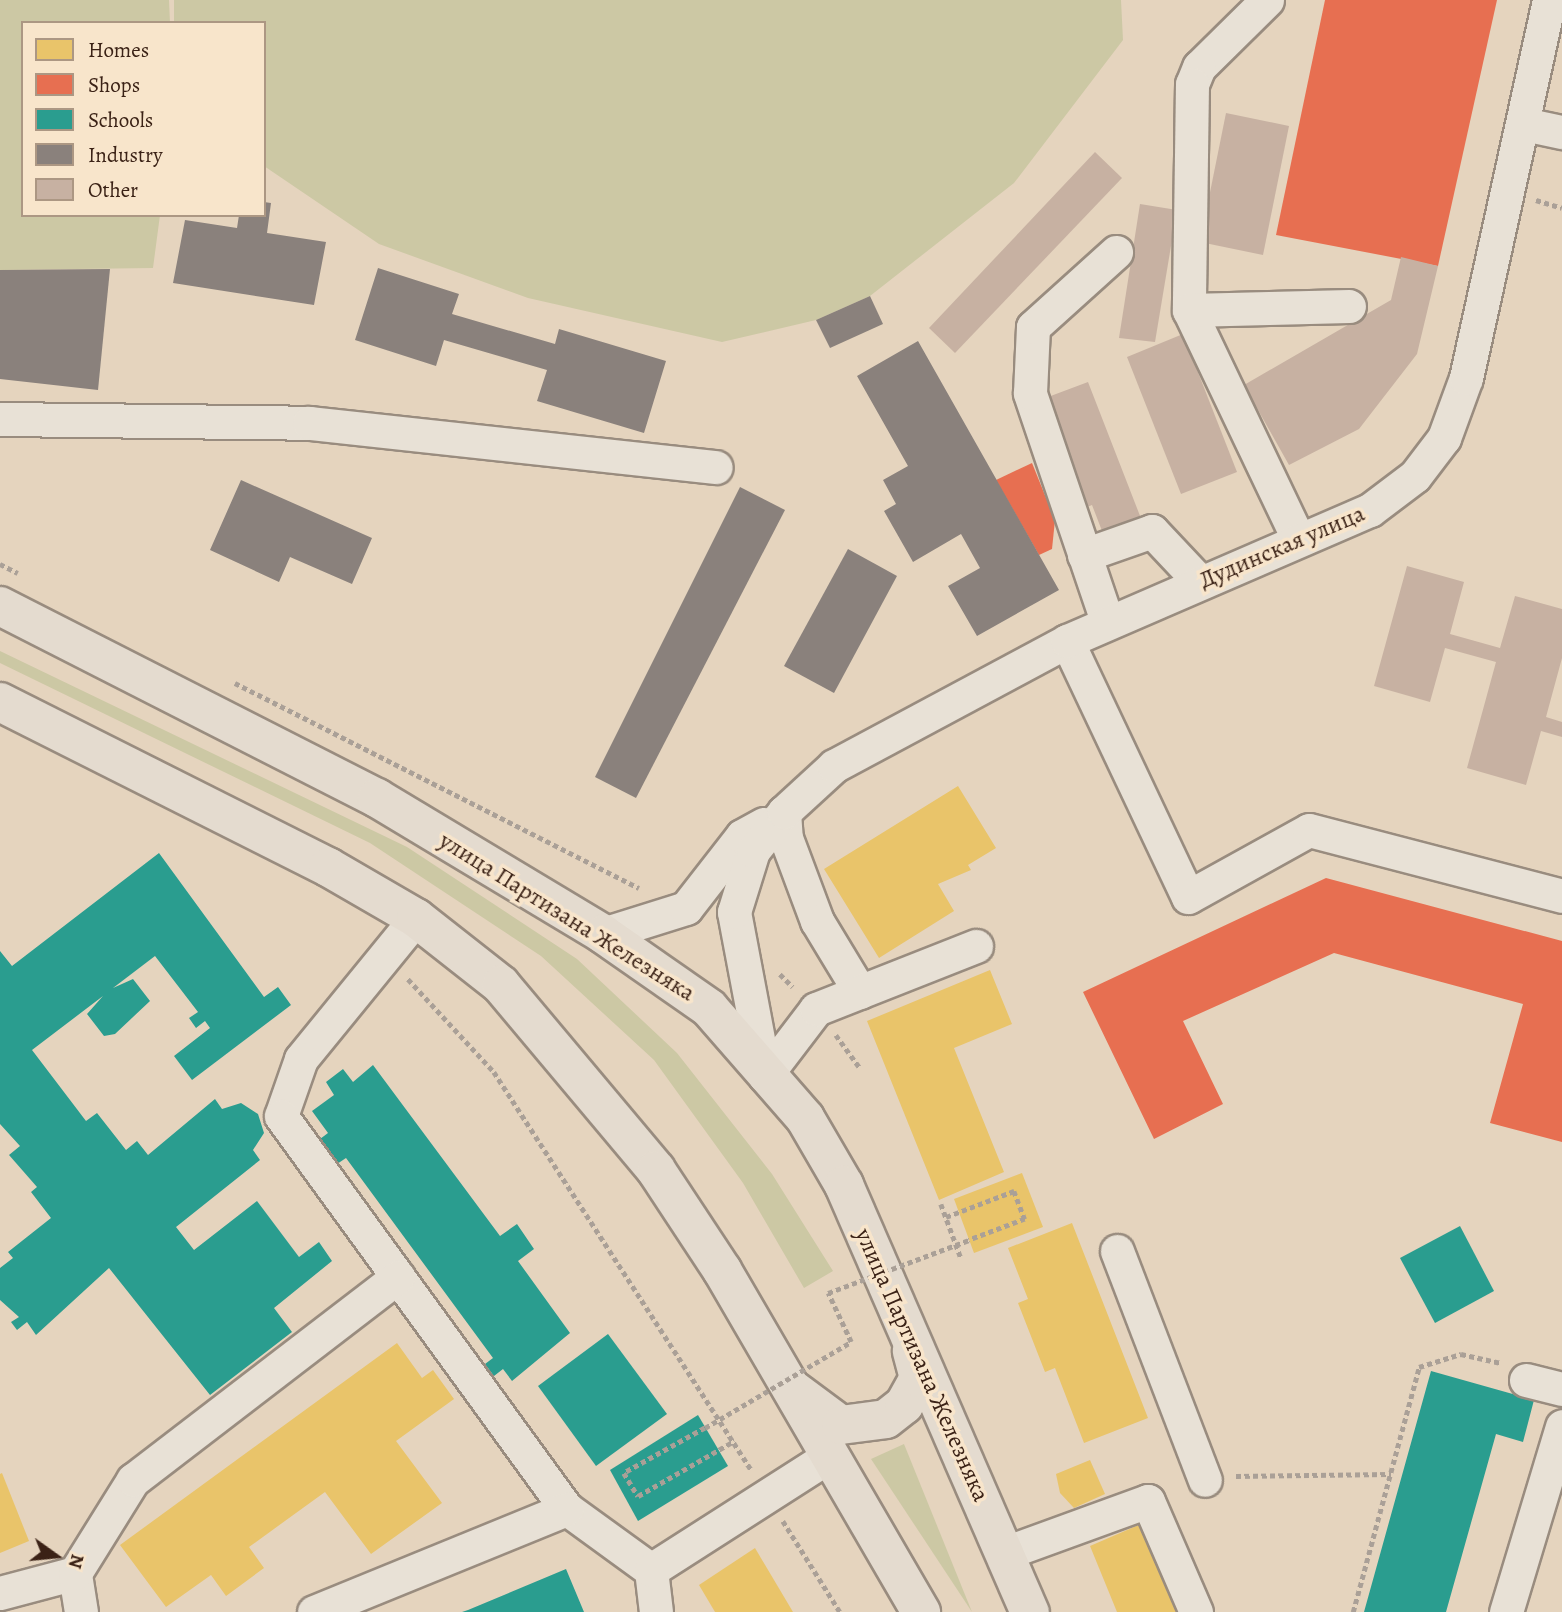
<!DOCTYPE html>
<meta charset="utf-8">
<style>
body{margin:0}
#map{position:relative;width:1562px;height:1612px;overflow:hidden;background:#e5d4be;font-family:Alegreya,serif}
div>[style]{position:absolute}
.green>*{inset:0;background:#ccc8a4}
.homes>*{inset:0;background:#e9c46a}
.shops>*{inset:0;background:#e76f51}
.schools>*{inset:0;background:#2a9d8f}
.industry>*{inset:0;background:#8a817c}
.building>*{inset:0;background:#c7b1a2}
.path>*{height:4.5px;margin-top:-2.25px;transform-origin:0;background:repeating-linear-gradient(90deg,#aaa097 0 5px,transparent 0 8.5px)}
.roads{filter:drop-shadow(2px 0 #998c7f) drop-shadow(-2px 0 #998c7f) drop-shadow(0 2px #998c7f) drop-shadow(0 -2px #998c7f)}
.minor>*{height:33px;margin:-16.5px;padding:0 16.5px;transform-origin:16.5px;border-radius:16.5px;background:#e8e1d6}
.major>*{height:38px;margin:-19px;padding:0 19px;transform-origin:19px;border-radius:19px;background:#e4dbcf}
.path-bridge>*{height:4.5px;margin-top:-2.25px;transform-origin:0;background:repeating-linear-gradient(90deg,#aaa097 0 5px,transparent 0 8.5px)}
span{translate:-50% -50%;white-space:nowrap;text-align:center;line-height:1.15;-webkit-text-stroke:7px #f8e5cb;paint-order:stroke}
.street-label{font-size:24px;color:#3b2216}
.legend{position:absolute;left:21px;top:21px;width:245px;height:196px;box-sizing:border-box;background:#f8e5cb;border:2px solid #ac9783;margin:0;padding:9px 12px;list-style:none;font-size:21px;color:#3b2216}
.legend li{display:flex;align-items:center;gap:14px;height:35px}
.legend b{width:35px;border:2px solid #ac9783}
.north{position:absolute;left:21px;top:1521px;width:70px;height:70px;-webkit-text-stroke:5px #f8e5cb;paint-order:stroke;rotate:105deg;font-size:19px;font-weight:700;line-height:28px;text-align:center;color:#3b2216}
.north::after{content:'';display:block;margin:auto;width:24px;height:32px;background:#3b2216;clip-path:polygon(50% 0,100% 100%,50% 72%,0 100%)}
</style>
<div id="map">
<div class="green">
<i style="clip-path:polygon(0 0,169px 0,170px 23px,23px 23px,23px 215px,160px 215px,153px 268px,0 270px)"></i>
<i style="clip-path:polygon(174px 0,1121px 0,1123px 40px,1014px 183px,870px 296px,816px 320px,722px 342px,528px 298px,379px 244px,264px 166px,264px 23px,174px 23px)"></i>
<i style="clip-path:polygon(0 651px,407px 847px,577px 959px,677px 1053px,772px 1174px,833px 1271px,804px 1288px,743px 1183px,654px 1060px,541px 956px,370px 843px,0 663px)"></i>
<i style="clip-path:polygon(904px 1444px,972px 1612px,871px 1459px)"></i>
</div>
<div class="homes">
<i style="clip-path:polygon(958px 786px,996px 848px,968px 865px,971px 870px,938px 884px,954px 911px,879px 958px,824px 869px)"></i>
<i style="clip-path:polygon(990px 970px,1012px 1024px,954px 1048px,1004px 1172px,939px 1200px,867px 1021px)"></i>
<i style="clip-path:polygon(1022px 1173px,1043px 1227px,974px 1253px,954px 1199px)"></i>
<i style="clip-path:polygon(1072px 1223px,1148px 1418px,1084px 1443px,1055px 1368px,1045px 1372px,1018px 1303px,1028px 1299px,1008px 1248px)"></i>
<i style="clip-path:polygon(397px 1343px,422px 1378px,433px 1370px,454px 1399px,396px 1441px,442px 1503px,371px 1554px,325px 1492px,249px 1547px,264px 1568px,226px 1596px,211px 1575px,166px 1607px,120px 1545px)"></i>
<i style="clip-path:polygon(1090px 1460px,1105px 1494px,1074px 1508px,1060px 1493px,1056px 1474px)"></i>
<i style="clip-path:polygon(2px 1473px,29px 1541px,0 1553px,0 1474px)"></i>
<i style="clip-path:polygon(1141px 1524px,1178px 1612px,1117px 1612px,1090px 1546px)"></i>
<i style="clip-path:polygon(755px 1548px,793px 1612px,715px 1612px,699px 1585px)"></i>
</div>
<div class="shops">
<i style="clip-path:polygon(1325px 0,1497px 0,1438px 266px,1276px 235px)"></i>
<i style="clip-path:polygon(1032px 463px,1055px 520px,1052px 549px,1039px 555px,996px 480px)"></i>
<i style="clip-path:polygon(1326px 878px,1562px 941px,1562px 1142px,1490px 1123px,1523px 1004px,1334px 953px,1183px 1021px,1223px 1104px,1154px 1139px,1083px 992px)"></i>
</div>
<div class="schools">
<i style="clip-path:polygon(159px 853px,264px 997px,278px 987px,291px 1005px,192px 1080px,174px 1056px,210px 1028px,205px 1021px,196px 1028px,189px 1018px,198px 1012px,155px 956px,113px 988px,133px 979px,150px 1001px,115px 1034px,104px 1036px,87px 1014px,103px 996px,32px 1050px,86px 1121px,97px 1113px,126px 1150px,137px 1141px,148px 1155px,215px 1099px,222px 1109px,241px 1103px,258px 1114px,264px 1133px,253px 1150px,260px 1160px,176px 1227px,194px 1250px,257px 1201px,299px 1257px,319px 1242px,332px 1261px,274px 1308px,292px 1332px,210px 1395px,109px 1268px,36px 1335px,27px 1322px,17px 1330px,11px 1322px,19px 1317px,0 1300px,0 1268px,13px 1258px,8px 1252px,51px 1218px,31px 1192px,37px 1187px,9px 1155px,20px 1146px,0 1124px,0 951px,12px 966px)"></i>
<i style="clip-path:polygon(373px 1065px,500px 1236px,517px 1224px,534px 1249px,518px 1261px,570px 1333px,512px 1381px,503px 1369px,494px 1376px,485px 1364px,493px 1358px,346px 1158px,334px 1166px,316px 1142px,328px 1133px,312px 1111px,334px 1095px,326px 1082px,343px 1069px,353px 1082px)"></i>
<i style="clip-path:polygon(1460px 1226px,1494px 1291px,1435px 1323px,1400px 1258px)"></i>
<i style="clip-path:polygon(608px 1334px,667px 1414px,596px 1466px,538px 1386px)"></i>
<i style="clip-path:polygon(1431px 1371px,1534px 1400px,1523px 1442px,1496px 1434px,1446px 1612px,1364px 1612px)"></i>
<i style="clip-path:polygon(698px 1415px,728px 1466px,638px 1521px,610px 1470px)"></i>
<i style="clip-path:polygon(566px 1569px,584px 1612px,462px 1612px,468px 1610px)"></i>
</div>
<div class="industry">
<i style="clip-path:polygon(264px 202px,271px 203px,267px 233px,326px 242px,314px 305px,173px 283px,185px 220px,237px 228px,239px 215px,264px 215px)"></i>
<i style="clip-path:polygon(378px 268px,459px 294px,452px 314px,555px 344px,559px 329px,666px 361px,644px 433px,537px 401px,547px 370px,444px 340px,436px 366px,355px 340px)"></i>
<i style="clip-path:polygon(110px 269px,98px 390px,0 379px,0 270px)"></i>
<i style="clip-path:polygon(870px 296px,883px 324px,830px 348px,816px 320px)"></i>
<i style="clip-path:polygon(918px 341px,1059px 590px,977px 636px,948px 586px,980px 568px,961px 534px,913px 562px,884px 511px,896px 504px,883px 480px,908px 466px,857px 376px)"></i>
<i style="clip-path:polygon(241px 480px,372px 538px,352px 584px,290px 557px,279px 582px,210px 550px)"></i>
<i style="clip-path:polygon(740px 487px,785px 510px,636px 798px,595px 777px)"></i>
<i style="clip-path:polygon(848px 549px,897px 576px,834px 693px,784px 666px)"></i>
</div>
<div class="building">
<i style="clip-path:polygon(1226px 113px,1289px 126px,1263px 255px,1200px 242px)"></i>
<i style="clip-path:polygon(1095px 152px,1122px 178px,955px 353px,929px 328px)"></i>
<i style="clip-path:polygon(1140px 204px,1177px 210px,1155px 342px,1119px 338px)"></i>
<i style="clip-path:polygon(1401px 257px,1438px 266px,1417px 354px,1359px 429px,1289px 465px,1244px 385px,1391px 300px)"></i>
<i style="clip-path:polygon(1183px 334px,1237px 472px,1181px 494px,1127px 357px)"></i>
<i style="clip-path:polygon(1088px 382px,1142px 521px,1104px 536px,1092px 505px,1055px 520px,1043px 490px,1078px 476px,1048px 397px)"></i>
<i style="clip-path:polygon(1407px 566px,1464px 582px,1450px 634px,1500px 648px,1515px 596px,1562px 609px,1562px 658px,1546px 717px,1562px 722px,1562px 737px,1541px 731px,1526px 785px,1467px 768px,1496px 662px,1445px 648px,1430px 702px,1374px 686px)"></i>
</div>
<div class="path">
<i style="left:1536px;top:200px;width:27px;rotate:17deg"></i>
<i style="left:0;top:564px;width:20px;rotate:27deg"></i>
<i style="left:235px;top:683px;width:453px;rotate:26.9deg"></i>
<i style="left:780px;top:974px;width:18px;rotate:45deg"></i>
<i style="left:408px;top:979px;width:127px;rotate:47.2deg"></i>
<i style="left:494px;top:1072px;width:473px;rotate:57.1deg"></i>
<i style="left:836px;top:1035px;width:41px;rotate:54deg"></i>
<i style="left:941px;top:1204px;width:58px;rotate:69.7deg"></i>
<i style="left:946px;top:1217px;width:73px;rotate:-20.9deg"></i>
<i style="left:1014px;top:1191px;width:30px;rotate:69deg"></i>
<i style="left:1025px;top:1219px;width:60px;rotate:159.4deg"></i>
<i style="left:705px;top:1428px;width:93px;rotate:150.9deg"></i>
<i style="left:624px;top:1473px;width:27px;rotate:59deg"></i>
<i style="left:638px;top:1496px;width:111px;rotate:-29.8deg"></i>
<i style="left:1236px;top:1476px;width:155px;rotate:-0.7deg"></i>
<i style="left:783px;top:1521px;width:107px;rotate:57.9deg"></i>
<i style="left:1353px;top:1612px;width:254px;rotate:-74.9deg"></i>
<i style="left:1419px;top:1367px;width:44px;rotate:-17.2deg"></i>
<i style="left:1461px;top:1354px;width:41px;rotate:12.7deg"></i>
</div>
<div class="roads">
<div class="minor">
<i style="left:1267px;top:0;width:95px;rotate:135.4deg"></i>
<i style="left:1199px;top:67px;width:18px;rotate:112deg"></i>
<i style="left:1192px;top:84px;width:226px;rotate:90.8deg"></i>
<i style="left:1189px;top:310px;width:254px;rotate:64.5deg"></i>
<i style="left:1524px;top:124px;width:39px;rotate:12deg"></i>
<i style="left:1189px;top:310px;width:160px;rotate:-1.4deg"></i>
<i style="left:0;top:419px;width:309px;rotate:0.7deg"></i>
<i style="left:309px;top:423px;width:409px;rotate:6.2deg"></i>
<i style="left:1084px;top:555px;width:72px;rotate:-19.4deg"></i>
<i style="left:1152px;top:531px;width:70px;rotate:46.7deg"></i>
<i style="left:1107px;top:621px;width:241px;rotate:-108.7deg"></i>
<i style="left:1030px;top:393px;width:66px;rotate:-87.4deg"></i>
<i style="left:1033px;top:327px;width:112px;rotate:-42.1deg"></i>
<i style="left:1067px;top:641px;width:283px;rotate:64.7deg"></i>
<i style="left:1188px;top:897px;width:138px;rotate:-29deg"></i>
<i style="left:1309px;top:830px;width:261px;rotate:14.6deg"></i>
<i style="left:784px;top:812px;width:26px;rotate:86deg"></i>
<i style="left:786px;top:838px;width:89px;rotate:69.5deg"></i>
<i style="left:817px;top:921px;width:83px;rotate:58.8deg"></i>
<i style="left:416px;top:918px;width:182px;rotate:129.2deg"></i>
<i style="left:301px;top:1059px;width:60px;rotate:109.3deg"></i>
<i style="left:281px;top:1116px;width:486px;rotate:54deg"></i>
<i style="left:567px;top:1509px;width:104px;rotate:36deg"></i>
<i style="left:651px;top:1570px;width:42px;rotate:83.2deg"></i>
<i style="left:603px;top:934px;width:87px;rotate:-17.4deg"></i>
<i style="left:686px;top:908px;width:91px;rotate:-52.1deg"></i>
<i style="left:742px;top:836px;width:25px;rotate:-29deg"></i>
<i style="left:765px;top:1076px;width:167px;rotate:-100.7deg"></i>
<i style="left:734px;top:912px;width:64px;rotate:-72.7deg"></i>
<i style="left:753px;top:851px;width:50px;rotate:-51.5deg"></i>
<i style="left:784px;top:812px;width:68px;rotate:-42.6deg"></i>
<i style="left:834px;top:766px;width:264px;rotate:-28.2deg"></i>
<i style="left:1067px;top:641px;width:330px;rotate:-23.4deg"></i>
<i style="left:1370px;top:510px;width:56px;rotate:-37.1deg"></i>
<i style="left:1415px;top:476px;width:48px;rotate:-52.7deg"></i>
<i style="left:1444px;top:438px;width:64px;rotate:-69.9deg"></i>
<i style="left:1466px;top:378px;width:387px;rotate:-77.6deg"></i>
<i style="left:765px;top:1076px;width:84px;rotate:-52.7deg"></i>
<i style="left:816px;top:1009px;width:172px;rotate:-21.5deg"></i>
<i style="left:1117px;top:1251px;width:245px;rotate:69deg"></i>
<i style="left:1526px;top:1380px;width:37px;rotate:14deg"></i>
<i style="left:1005px;top:1553px;width:152px;rotate:-20deg"></i>
<i style="left:1148px;top:1501px;width:121px;rotate:66.6deg"></i>
<i style="left:651px;top:1570px;width:208px;rotate:-32.6deg"></i>
<i style="left:0;top:1593px;width:78px;rotate:-14.9deg"></i>
<i style="left:81px;top:1612px;width:39px;rotate:-99deg"></i>
<i style="left:75px;top:1573px;width:110px;rotate:-58.1deg"></i>
<i style="left:133px;top:1480px;width:334px;rotate:-37.5deg"></i>
<i style="left:314px;top:1612px;width:273px;rotate:-22.2deg"></i>
<i style="left:1506px;top:1612px;width:194px;rotate:-73.2deg"></i>
</div>
<div class="major">
<i style="left:0;top:606px;width:423px;rotate:27deg"></i>
<i style="left:377px;top:798px;width:264px;rotate:31deg"></i>
<i style="left:603px;top:934px;width:129px;rotate:34.9deg"></i>
<i style="left:709px;top:1008px;width:146px;rotate:48.9deg"></i>
<i style="left:805px;top:1118px;width:78px;rotate:59.8deg"></i>
<i style="left:844px;top:1185px;width:466px;rotate:66.5deg"></i>
<i style="left:0;top:702px;width:367px;rotate:26.7deg"></i>
<i style="left:328px;top:867px;width:102px;rotate:30.1deg"></i>
<i style="left:416px;top:918px;width:108px;rotate:38.2deg"></i>
<i style="left:501px;top:985px;width:241px;rotate:50deg"></i>
<i style="left:656px;top:1170px;width:120px;rotate:56.6deg"></i>
<i style="left:722px;top:1270px;width:396px;rotate:59.8deg"></i>
<i style="left:795px;top:1391px;width:57px;rotate:36.5deg"></i>
<i style="left:841px;top:1425px;width:45px;rotate:-7.6deg"></i>
<i style="left:886px;top:1419px;width:23px;rotate:-38deg"></i>
<i style="left:904px;top:1405px;width:31px;rotate:-61deg"></i>
<i style="left:919px;top:1378px;width:28px;rotate:-105deg"></i>
</div>
</div>
<div class="path-bridge">
<i style="left:705px;top:1428px;width:169px;rotate:-30.5deg"></i>
<i style="left:851px;top:1342px;width:54px;rotate:-115.1deg"></i>
<i style="left:828px;top:1293px;width:151px;rotate:-20.6deg"></i>
</div>
<div class="street-label">
<span style="left:1282px;top:547px;rotate:-23deg">Дудинская улица</span>
<span style="left:567px;top:917px;rotate:32deg">улица Партизана Железняка</span>
<span style="left:922px;top:1365px;rotate:66deg">улица Партизана Железняка</span>
</div>
<ul class="legend">
<li><b style="height:19px;background:#e9c46a"></b>Homes</li>
<li><b style="height:19px;background:#e76f51"></b>Shops</li>
<li><b style="height:19px;background:#2a9d8f"></b>Schools</li>
<li><b style="height:19px;background:#8a817c"></b>Industry</li>
<li><b style="height:19px;background:#c7b1a2"></b>Other</li>
</ul>
<div class="north">N</div>
</div>
